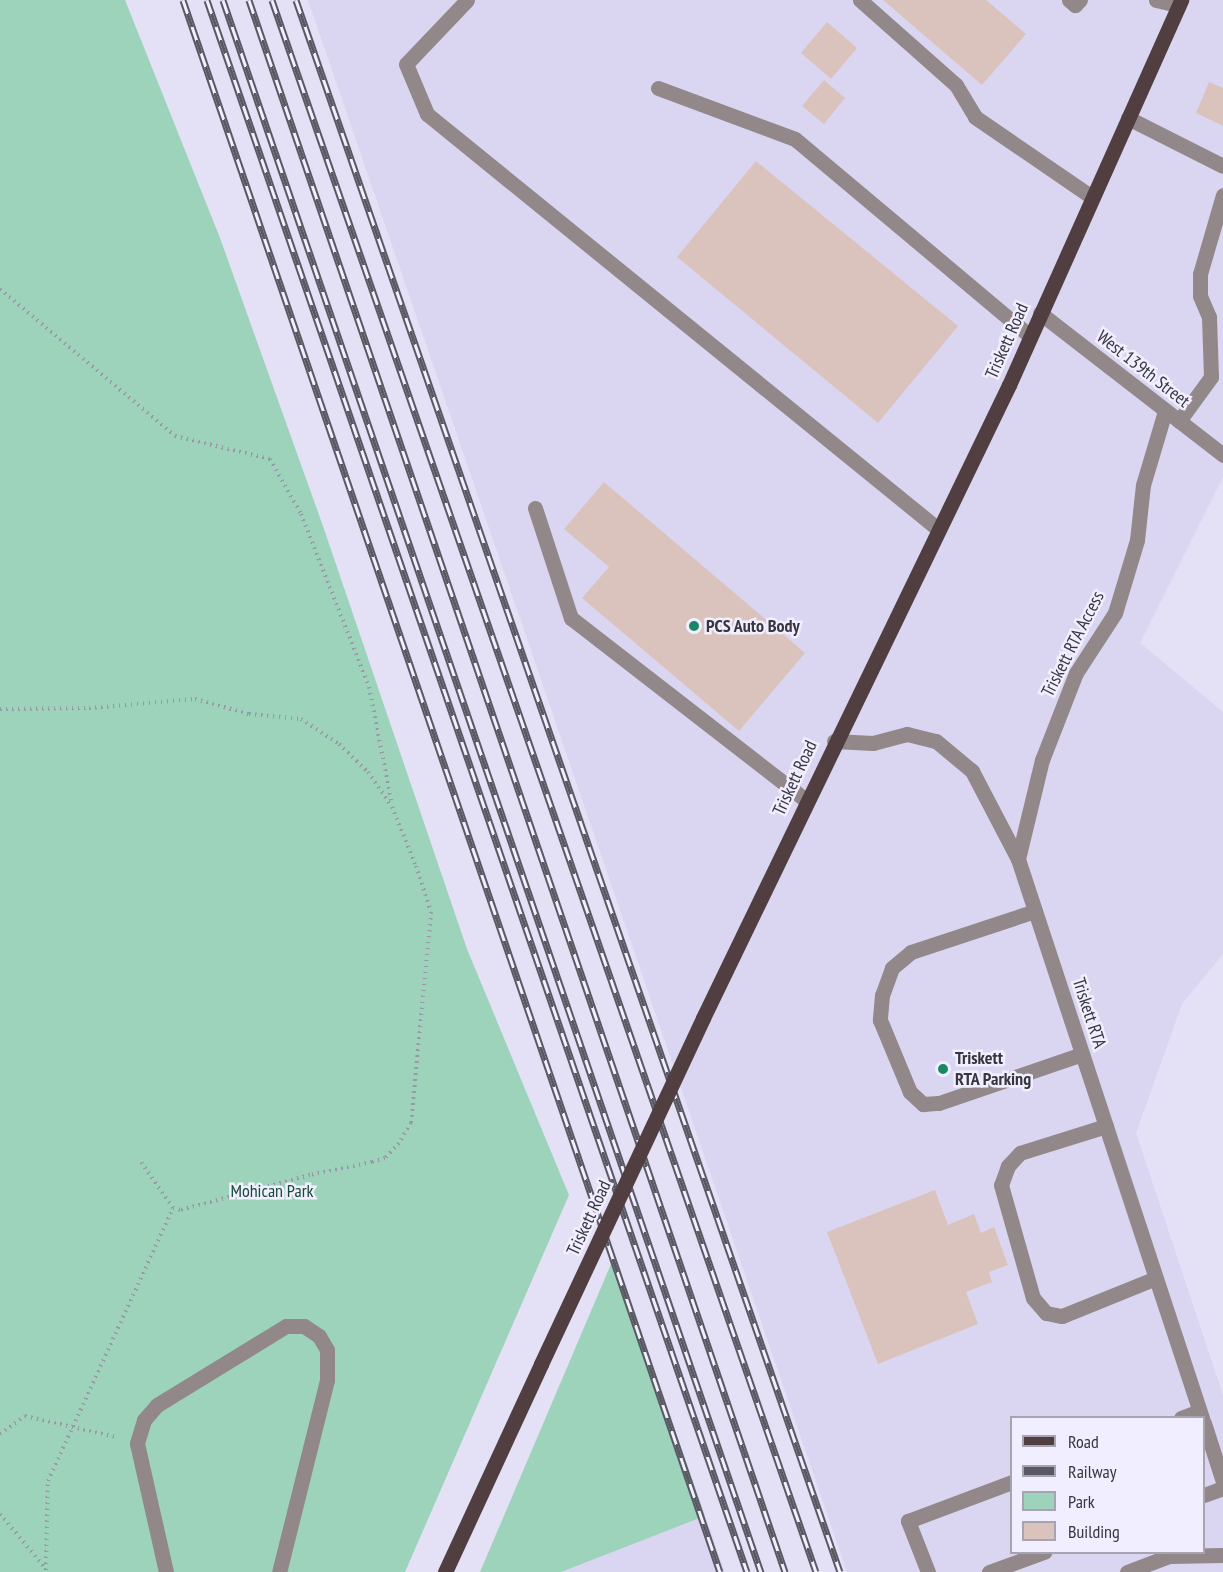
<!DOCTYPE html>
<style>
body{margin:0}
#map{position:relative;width:1223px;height:1572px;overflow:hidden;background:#e4e0f5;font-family:"PT Sans Narrow",sans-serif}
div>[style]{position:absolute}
.built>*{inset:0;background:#dad5f1}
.green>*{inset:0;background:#9dd3ba}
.building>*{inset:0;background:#dbc3bd}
.path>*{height:4px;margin-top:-2px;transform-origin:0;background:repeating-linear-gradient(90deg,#9a98a7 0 1.5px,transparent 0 6px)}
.minor>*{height:15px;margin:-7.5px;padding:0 7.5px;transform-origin:7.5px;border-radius:7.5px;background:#928889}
.major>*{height:15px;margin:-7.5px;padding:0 7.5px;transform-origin:7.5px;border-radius:7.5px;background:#503e41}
.rail>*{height:7px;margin-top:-3.5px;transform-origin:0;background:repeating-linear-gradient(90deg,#f1eeff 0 14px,#5a5863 0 28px);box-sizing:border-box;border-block:2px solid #5a5863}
.major-bridge>*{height:15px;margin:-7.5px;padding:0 7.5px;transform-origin:7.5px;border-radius:7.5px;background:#503e41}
.dots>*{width:16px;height:16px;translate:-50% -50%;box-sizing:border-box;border:3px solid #f1eeff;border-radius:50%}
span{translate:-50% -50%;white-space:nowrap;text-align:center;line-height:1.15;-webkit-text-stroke:5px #f1eeff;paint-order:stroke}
.street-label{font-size:18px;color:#37363e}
.poi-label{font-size:18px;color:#37363e;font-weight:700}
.left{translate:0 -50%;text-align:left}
.park-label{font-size:18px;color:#154a37}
.legend{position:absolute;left:1010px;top:1416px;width:195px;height:138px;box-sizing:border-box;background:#f1eeff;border:2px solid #a7a4b2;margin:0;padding:8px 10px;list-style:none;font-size:18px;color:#37363e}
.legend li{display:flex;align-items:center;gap:12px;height:30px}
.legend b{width:30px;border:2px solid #a7a4b2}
</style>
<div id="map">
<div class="built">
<i style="clip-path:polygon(evenodd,308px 0,1223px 0,1223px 477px,1140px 643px,1223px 712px,1223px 954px,1182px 1004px,1136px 1133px,1223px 1395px,1223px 1572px,847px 1572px,308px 0,1012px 1418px,1204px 1418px,1204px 1552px,1012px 1552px,1012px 1418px)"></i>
<i style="clip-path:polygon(705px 1516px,725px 1572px,561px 1572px)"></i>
</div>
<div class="green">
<i style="clip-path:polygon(0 0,125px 0,220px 238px,324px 529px,467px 949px,569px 1195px,405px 1572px,0 1572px)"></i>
<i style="clip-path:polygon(614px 1257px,705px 1516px,561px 1572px,480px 1572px)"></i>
</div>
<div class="building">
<i style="clip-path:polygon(883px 0,986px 0,1026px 34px,982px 85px)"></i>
<i style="clip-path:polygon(827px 22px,857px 48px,831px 79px,801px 53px)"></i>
<i style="clip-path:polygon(824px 80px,845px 98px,824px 124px,802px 106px)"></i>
<i style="clip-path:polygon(1209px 82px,1223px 88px,1223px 126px,1196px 113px)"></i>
<i style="clip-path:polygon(756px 161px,958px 326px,878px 423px,677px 257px)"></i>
<i style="clip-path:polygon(604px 482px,805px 653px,739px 731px,582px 598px,609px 567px,564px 529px)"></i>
<i style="clip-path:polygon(935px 1190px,948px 1225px,974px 1214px,981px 1233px,994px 1227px,1008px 1265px,989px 1272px,992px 1282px,966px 1292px,978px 1324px,878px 1364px,827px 1232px)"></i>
</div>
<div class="path">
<i style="left:0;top:289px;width:229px;rotate:40deg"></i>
<i style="left:175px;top:436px;width:98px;rotate:13.6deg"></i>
<i style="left:270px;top:459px;width:63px;rotate:60.6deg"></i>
<i style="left:301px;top:514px;width:186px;rotate:68.5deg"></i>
<i style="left:369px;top:687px;width:119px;rotate:78.9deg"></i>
<i style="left:0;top:709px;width:89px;rotate:-0.6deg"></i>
<i style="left:89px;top:708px;width:106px;rotate:-4.9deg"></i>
<i style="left:195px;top:699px;width:56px;rotate:15.5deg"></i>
<i style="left:249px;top:714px;width:52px;rotate:5.5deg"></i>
<i style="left:301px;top:719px;width:45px;rotate:33.3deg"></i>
<i style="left:339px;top:744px;width:40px;rotate:44deg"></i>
<i style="left:368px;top:772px;width:42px;rotate:55.6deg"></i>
<i style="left:392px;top:807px;width:64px;rotate:67.9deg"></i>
<i style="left:416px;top:866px;width:48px;rotate:71.9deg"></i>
<i style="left:431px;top:912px;width:212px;rotate:95.4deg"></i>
<i style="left:411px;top:1123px;width:23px;rotate:121deg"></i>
<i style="left:399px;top:1143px;width:21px;rotate:133deg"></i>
<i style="left:385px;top:1158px;width:14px;rotate:163deg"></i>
<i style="left:372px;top:1162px;width:63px;rotate:168.2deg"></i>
<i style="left:310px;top:1175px;width:135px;rotate:164.9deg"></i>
<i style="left:180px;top:1210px;width:7px;rotate:-164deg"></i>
<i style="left:0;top:1434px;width:31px;rotate:-36deg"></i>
<i style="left:25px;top:1416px;width:93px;rotate:13deg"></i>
<i style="left:0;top:1514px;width:72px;rotate:50.1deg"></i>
<i style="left:46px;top:1570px;width:89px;rotate:-88.7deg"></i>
<i style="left:48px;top:1481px;width:300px;rotate:-65.4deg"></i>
<i style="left:173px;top:1208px;width:56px;rotate:-124.8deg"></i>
</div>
<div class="minor">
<i style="left:467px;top:0;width:88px;rotate:133.6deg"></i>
<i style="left:406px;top:64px;width:54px;rotate:67.2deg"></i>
<i style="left:427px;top:114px;width:658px;rotate:39.08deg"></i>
<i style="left:860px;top:0;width:128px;rotate:41.5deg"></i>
<i style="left:956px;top:85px;width:37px;rotate:59deg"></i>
<i style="left:975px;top:117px;width:142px;rotate:34.4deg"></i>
<i style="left:1069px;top:0;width:8px;rotate:40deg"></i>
<i style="left:1075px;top:5px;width:7px;rotate:-45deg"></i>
<i style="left:1156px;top:0;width:23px;rotate:13deg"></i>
<i style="left:658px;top:88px;width:146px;rotate:20.4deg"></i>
<i style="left:795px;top:139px;width:307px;rotate:40deg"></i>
<i style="left:1128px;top:118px;width:106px;rotate:26.8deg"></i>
<i style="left:1040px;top:313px;width:232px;rotate:37.8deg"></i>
<i style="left:1179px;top:421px;width:54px;rotate:-54deg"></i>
<i style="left:1211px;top:377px;width:60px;rotate:-91.9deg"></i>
<i style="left:1209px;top:317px;width:23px;rotate:-113deg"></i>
<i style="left:1200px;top:296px;width:22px;rotate:-90deg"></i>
<i style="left:1200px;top:274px;width:82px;rotate:-73.8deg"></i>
<i style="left:535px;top:508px;width:116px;rotate:71.9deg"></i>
<i style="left:571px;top:618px;width:297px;rotate:37.8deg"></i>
<i style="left:834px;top:741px;width:39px;rotate:3deg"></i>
<i style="left:873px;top:743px;width:35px;rotate:-15deg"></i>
<i style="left:907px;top:734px;width:30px;rotate:14deg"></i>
<i style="left:936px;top:741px;width:47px;rotate:39.8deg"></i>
<i style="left:972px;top:771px;width:99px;rotate:62.4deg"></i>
<i style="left:1018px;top:859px;width:589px;rotate:71.78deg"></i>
<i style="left:1018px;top:859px;width:102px;rotate:-76.4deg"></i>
<i style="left:1042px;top:760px;width:93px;rotate:-68.7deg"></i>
<i style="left:1076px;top:673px;width:72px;rotate:-57deg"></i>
<i style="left:1115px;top:613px;width:76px;rotate:-73.2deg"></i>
<i style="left:1137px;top:540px;width:55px;rotate:-83.8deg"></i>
<i style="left:1143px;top:485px;width:77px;rotate:-73.4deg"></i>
<i style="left:1035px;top:911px;width:131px;rotate:161.7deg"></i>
<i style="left:911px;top:952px;width:25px;rotate:140deg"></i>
<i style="left:892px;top:968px;width:29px;rotate:110deg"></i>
<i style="left:882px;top:995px;width:25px;rotate:95deg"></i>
<i style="left:880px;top:1020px;width:78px;rotate:67.4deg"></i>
<i style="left:910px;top:1092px;width:18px;rotate:43deg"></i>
<i style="left:923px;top:1104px;width:16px;rotate:-4deg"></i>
<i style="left:939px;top:1103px;width:151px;rotate:-18.9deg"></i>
<i style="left:1106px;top:1126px;width:90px;rotate:162.6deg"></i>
<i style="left:1020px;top:1153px;width:18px;rotate:133deg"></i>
<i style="left:1008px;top:1166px;width:20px;rotate:110deg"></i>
<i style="left:1001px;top:1185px;width:117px;rotate:74.2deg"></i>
<i style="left:1033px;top:1298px;width:20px;rotate:49deg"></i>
<i style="left:1046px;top:1313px;width:16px;rotate:11deg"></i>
<i style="left:1062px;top:1316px;width:101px;rotate:-22deg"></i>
<i style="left:1181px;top:1418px;width:19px;rotate:-21deg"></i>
<i style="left:1204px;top:1423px;width:62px;rotate:72.1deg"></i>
<i style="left:1204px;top:1495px;width:20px;rotate:-20deg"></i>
<i style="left:166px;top:1572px;width:132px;rotate:-102.7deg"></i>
<i style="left:137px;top:1443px;width:24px;rotate:-73deg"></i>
<i style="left:144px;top:1420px;width:20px;rotate:-49deg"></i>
<i style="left:157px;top:1405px;width:151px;rotate:-31.5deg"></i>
<i style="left:286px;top:1326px;width:18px"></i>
<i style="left:304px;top:1326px;width:18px;rotate:34deg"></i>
<i style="left:319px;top:1336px;width:16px;rotate:60deg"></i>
<i style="left:327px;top:1350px;width:30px;rotate:90deg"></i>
<i style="left:327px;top:1380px;width:198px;rotate:104deg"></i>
<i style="left:928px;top:1572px;width:55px;rotate:-111.4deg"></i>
<i style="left:908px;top:1521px;width:111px;rotate:-20.6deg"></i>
<i style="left:989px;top:1572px;width:59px;rotate:-20deg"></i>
<i style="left:1127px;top:1572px;width:45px;rotate:-20.9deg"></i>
<i style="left:1169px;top:1556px;width:54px;rotate:-1.1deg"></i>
</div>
<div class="major">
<i style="left:703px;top:1018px;width:703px;rotate:-64.2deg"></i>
<i style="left:1009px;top:385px;width:422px;rotate:-65.9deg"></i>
<i style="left:445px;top:1572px;width:229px;rotate:-65.2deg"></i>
</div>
<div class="rail">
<i style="left:183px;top:0;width:1661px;rotate:71.14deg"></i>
<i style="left:207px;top:0;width:1662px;rotate:71.04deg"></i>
<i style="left:223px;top:0;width:1662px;rotate:71.11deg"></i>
<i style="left:249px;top:0;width:1661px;rotate:71.17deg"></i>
<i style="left:272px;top:0;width:1663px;rotate:70.91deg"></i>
<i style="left:296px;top:0;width:1663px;rotate:70.91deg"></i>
</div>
<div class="major-bridge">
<i style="left:541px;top:1364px;width:382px;rotate:-64.9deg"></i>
</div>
<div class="dots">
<i style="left:694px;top:626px;background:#1b8865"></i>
<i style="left:943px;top:1069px;background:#1b8865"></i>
</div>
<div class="street-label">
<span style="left:1007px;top:341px;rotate:-66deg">Triskett Road</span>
<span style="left:1143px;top:369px;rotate:38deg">West 139th Street</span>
<span style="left:1073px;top:644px;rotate:-63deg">Triskett RTA Access</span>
<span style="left:795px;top:778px;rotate:-65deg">Triskett Road</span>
<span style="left:1089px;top:1013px;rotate:72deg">Triskett RTA</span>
<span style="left:589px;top:1218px;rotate:-65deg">Triskett Road</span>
</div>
<div class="poi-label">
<span class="left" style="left:706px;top:626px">PCS Auto Body</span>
<span class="left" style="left:955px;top:1069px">Triskett<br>RTA Parking</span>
</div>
<div class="park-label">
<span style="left:272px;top:1191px">Mohican Park</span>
</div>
<ul class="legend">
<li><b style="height:8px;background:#503e41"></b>Road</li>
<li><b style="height:8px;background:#5a5863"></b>Railway</li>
<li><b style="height:16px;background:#9dd3ba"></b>Park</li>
<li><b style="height:16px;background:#dbc3bd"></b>Building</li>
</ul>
</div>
